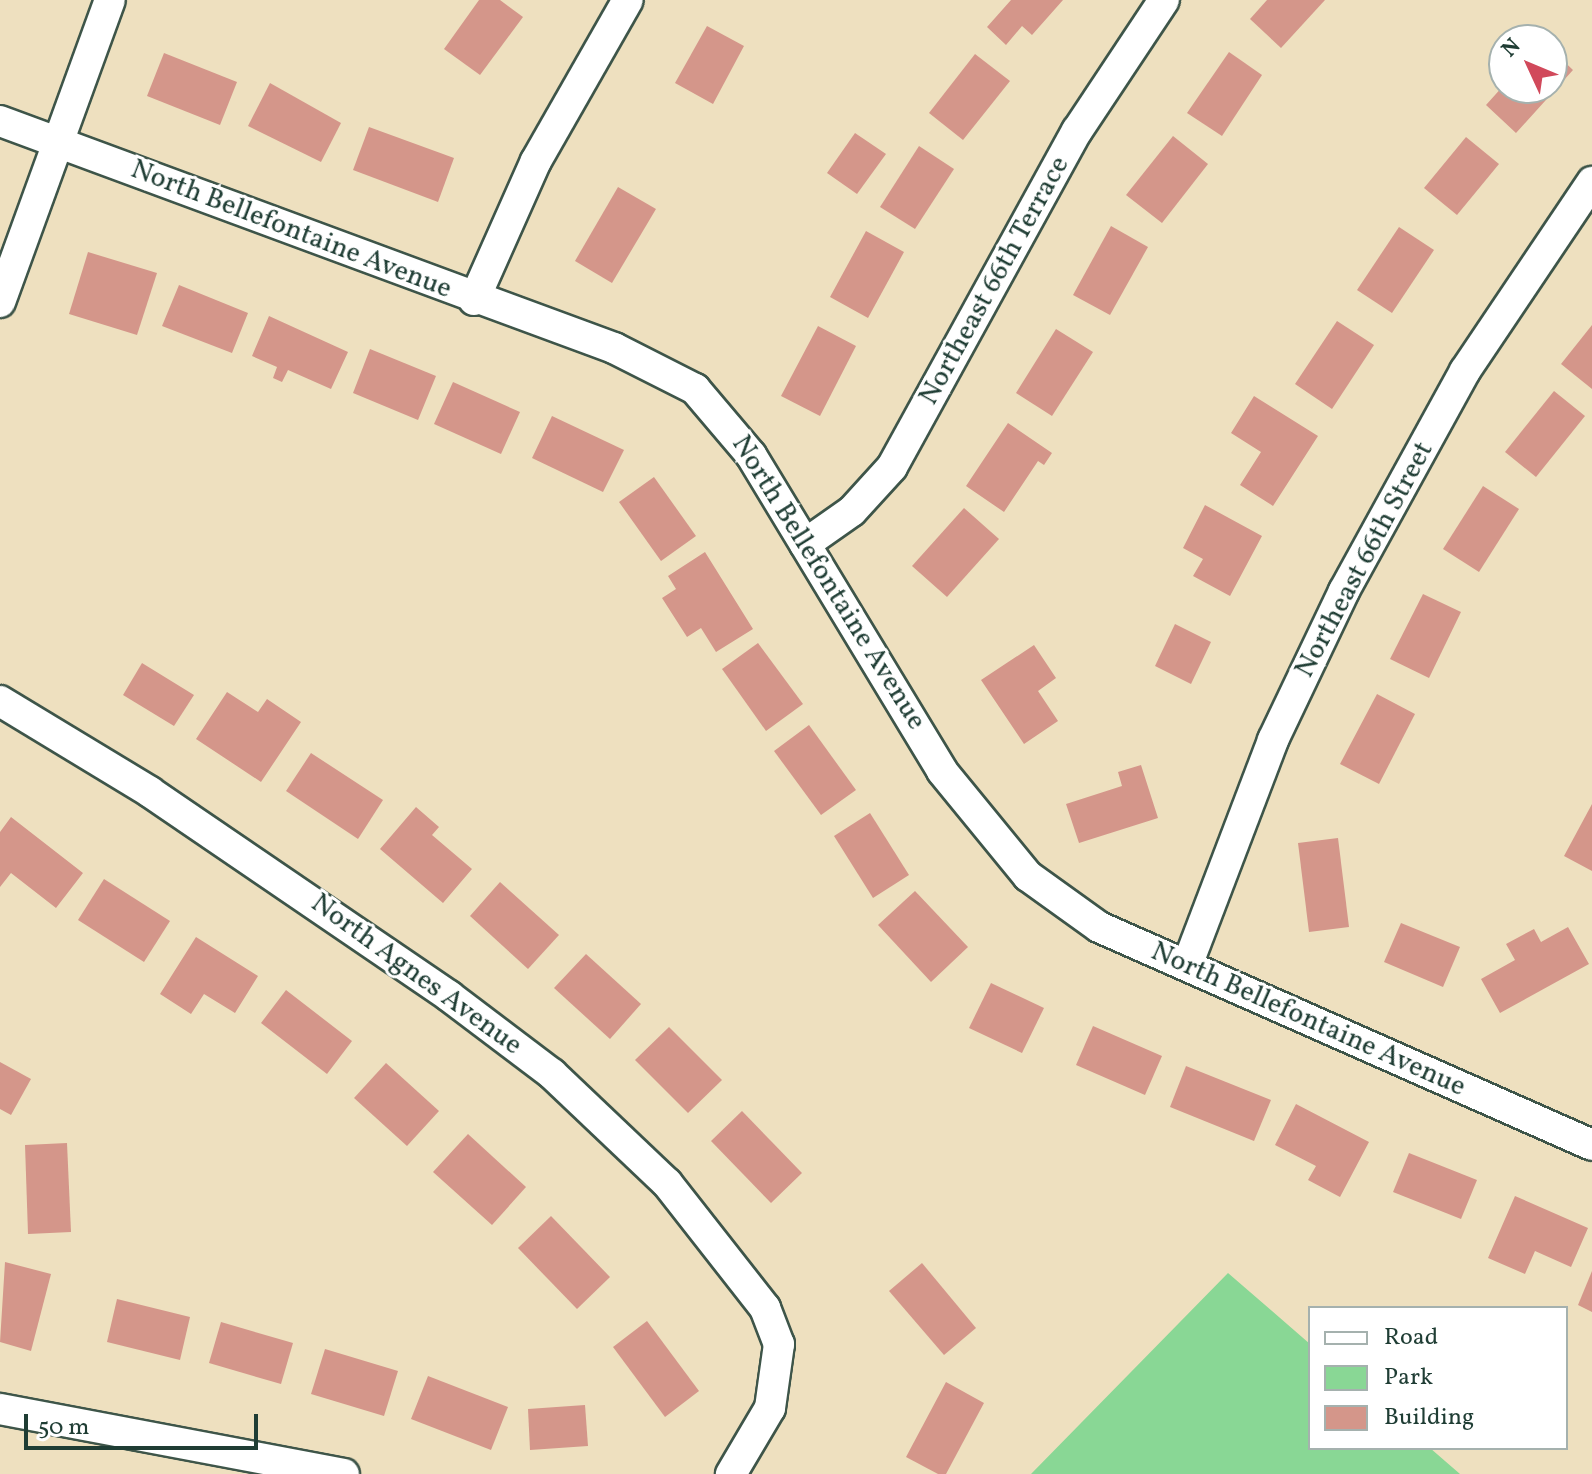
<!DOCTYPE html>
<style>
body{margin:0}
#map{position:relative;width:1592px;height:1474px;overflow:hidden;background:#eee0bf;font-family:Vollkorn,serif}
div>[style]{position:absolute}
.green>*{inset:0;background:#89d795}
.building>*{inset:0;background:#d4968a}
.roads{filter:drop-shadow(2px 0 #3e5549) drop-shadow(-2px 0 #3e5549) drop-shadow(0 2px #3e5549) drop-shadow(0 -2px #3e5549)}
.street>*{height:30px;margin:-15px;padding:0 15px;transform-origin:15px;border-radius:15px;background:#fff}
span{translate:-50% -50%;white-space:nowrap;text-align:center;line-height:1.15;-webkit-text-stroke:6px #fff;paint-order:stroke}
.street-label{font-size:28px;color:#1f3d34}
.legend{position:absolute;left:1308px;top:1306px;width:260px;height:144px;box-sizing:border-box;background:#fff;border:2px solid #a5b1ae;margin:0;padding:10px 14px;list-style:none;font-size:24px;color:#1f3d34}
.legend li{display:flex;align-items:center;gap:16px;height:40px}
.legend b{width:40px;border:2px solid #a5b1ae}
.north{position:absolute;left:1488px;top:24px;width:80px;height:80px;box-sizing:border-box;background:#fff;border:2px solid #a5b1ae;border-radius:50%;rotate:314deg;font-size:22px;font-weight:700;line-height:32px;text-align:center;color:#1f3d34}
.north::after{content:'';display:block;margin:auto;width:28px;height:36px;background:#d1495b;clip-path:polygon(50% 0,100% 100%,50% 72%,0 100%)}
.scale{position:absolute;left:24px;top:1414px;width:234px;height:36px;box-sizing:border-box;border:4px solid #1f3d34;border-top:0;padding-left:10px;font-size:24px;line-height:28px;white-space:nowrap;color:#1f3d34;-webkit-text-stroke:6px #fff;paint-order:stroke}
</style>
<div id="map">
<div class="green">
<i style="clip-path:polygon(1228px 1273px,1310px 1344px,1310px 1448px,1430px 1448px,1460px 1474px,1031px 1474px)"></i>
</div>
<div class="building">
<i style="clip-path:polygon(479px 0,500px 0,523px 17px,480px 75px,444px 49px)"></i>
<i style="clip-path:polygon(1011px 0,1063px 0,1032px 35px,1022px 26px,1006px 45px,987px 27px)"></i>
<i style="clip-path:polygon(1267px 0,1325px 0,1281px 48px,1250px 19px)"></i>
<i style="clip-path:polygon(707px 26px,744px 46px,713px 104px,675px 83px)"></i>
<i style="clip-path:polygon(1552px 50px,1573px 70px,1516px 133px,1486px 105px,1504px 85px,1552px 88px)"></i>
<i style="clip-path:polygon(1229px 52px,1262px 75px,1222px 136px,1187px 113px)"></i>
<i style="clip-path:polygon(164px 53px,237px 82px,220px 125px,147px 96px)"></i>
<i style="clip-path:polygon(975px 54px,1010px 81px,963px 140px,929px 113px)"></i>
<i style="clip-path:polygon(270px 83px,341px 123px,321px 162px,248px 126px)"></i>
<i style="clip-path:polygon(369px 127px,454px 158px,438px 202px,353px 170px)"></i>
<i style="clip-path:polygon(855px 133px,886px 154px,857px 194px,827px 173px)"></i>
<i style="clip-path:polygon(1173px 136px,1208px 164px,1162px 223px,1126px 195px)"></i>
<i style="clip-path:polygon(1466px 137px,1499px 164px,1457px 215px,1424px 188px)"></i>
<i style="clip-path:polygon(919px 146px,954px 169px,915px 229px,880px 207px)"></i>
<i style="clip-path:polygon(618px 187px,656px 209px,612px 283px,575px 261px)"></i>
<i style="clip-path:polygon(1111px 226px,1148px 247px,1110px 315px,1073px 295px)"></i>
<i style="clip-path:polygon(1399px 227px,1434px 250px,1392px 313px,1357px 290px)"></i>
<i style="clip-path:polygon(866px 231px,904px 252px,868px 318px,830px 297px)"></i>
<i style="clip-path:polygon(88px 252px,157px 273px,137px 335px,69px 314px)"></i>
<i style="clip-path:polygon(179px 285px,248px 313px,232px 353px,162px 326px)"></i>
<i style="clip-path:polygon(269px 316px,348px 352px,331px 389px,288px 370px,282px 382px,273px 378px,277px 367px,252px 356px)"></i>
<i style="clip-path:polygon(1337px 321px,1374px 345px,1332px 409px,1295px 384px)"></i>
<i style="clip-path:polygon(1592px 325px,1592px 389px,1561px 364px)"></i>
<i style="clip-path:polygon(818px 326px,856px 346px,820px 416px,781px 396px)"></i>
<i style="clip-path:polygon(1056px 329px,1093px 352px,1052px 416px,1016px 393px)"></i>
<i style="clip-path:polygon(370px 349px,436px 376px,418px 420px,353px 393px)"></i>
<i style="clip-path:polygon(453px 382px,520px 412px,501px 454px,434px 424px)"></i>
<i style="clip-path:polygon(1554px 391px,1585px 416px,1536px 477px,1505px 452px)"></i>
<i style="clip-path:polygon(1254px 396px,1318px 436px,1273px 506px,1240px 485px,1261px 452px,1231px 433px)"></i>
<i style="clip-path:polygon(552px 416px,624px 450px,603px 492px,532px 458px)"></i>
<i style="clip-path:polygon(1008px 423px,1052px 453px,1044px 465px,1038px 461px,1004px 512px,966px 486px)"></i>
<i style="clip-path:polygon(654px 477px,696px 536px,661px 561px,619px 502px)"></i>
<i style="clip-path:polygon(1483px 486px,1519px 509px,1479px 572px,1443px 549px)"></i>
<i style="clip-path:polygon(1205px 505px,1262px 536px,1230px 596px,1193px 576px,1203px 559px,1183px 548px)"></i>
<i style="clip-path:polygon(964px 508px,999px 539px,947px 597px,912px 566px)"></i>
<i style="clip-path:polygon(705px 552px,753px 629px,716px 652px,701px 628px,687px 637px,662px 598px,676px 589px,668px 576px)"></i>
<i style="clip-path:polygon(1423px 594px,1461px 612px,1429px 678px,1390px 659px)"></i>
<i style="clip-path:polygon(1175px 624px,1211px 642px,1191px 684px,1155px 666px)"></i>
<i style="clip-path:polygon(758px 643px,803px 704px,766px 731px,722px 669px)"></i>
<i style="clip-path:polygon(1034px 645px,1056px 678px,1038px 691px,1058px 721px,1024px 744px,981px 680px)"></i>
<i style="clip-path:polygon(142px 663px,194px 695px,174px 726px,123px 695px)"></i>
<i style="clip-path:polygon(227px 692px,258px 712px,267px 699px,301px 722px,261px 782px,196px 739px)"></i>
<i style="clip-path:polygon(1377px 694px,1415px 714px,1379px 784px,1340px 764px)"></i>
<i style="clip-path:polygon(809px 725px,856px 790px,821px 815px,774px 751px)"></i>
<i style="clip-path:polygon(311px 753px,383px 800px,358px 839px,286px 791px)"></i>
<i style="clip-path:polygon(1141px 765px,1158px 818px,1079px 843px,1066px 804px,1122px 786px,1118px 772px)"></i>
<i style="clip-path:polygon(1592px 804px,1592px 871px,1564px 856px)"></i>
<i style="clip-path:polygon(416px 807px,439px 827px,432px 835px,472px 869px,443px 903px,380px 849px)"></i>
<i style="clip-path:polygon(870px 813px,909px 875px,873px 898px,834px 836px)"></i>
<i style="clip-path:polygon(11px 817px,83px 873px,56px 908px,11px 873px,0 887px,0 832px)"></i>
<i style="clip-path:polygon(1338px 838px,1349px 927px,1309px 932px,1298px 843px)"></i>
<i style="clip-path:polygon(104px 879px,170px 921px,144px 962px,78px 920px)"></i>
<i style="clip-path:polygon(500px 882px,559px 935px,528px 969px,470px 916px)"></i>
<i style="clip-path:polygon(915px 891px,968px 947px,931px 982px,878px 925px)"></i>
<i style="clip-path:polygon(1401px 923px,1460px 947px,1443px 987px,1384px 962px)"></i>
<i style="clip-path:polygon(1568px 927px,1589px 964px,1500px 1013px,1481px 979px,1515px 960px,1506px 944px,1534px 929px,1541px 942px)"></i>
<i style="clip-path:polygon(196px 937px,258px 976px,235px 1013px,204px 994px,191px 1014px,160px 994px)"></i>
<i style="clip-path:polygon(586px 954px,641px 1004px,610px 1039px,554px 988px)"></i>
<i style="clip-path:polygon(991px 983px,1044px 1008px,1022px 1053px,969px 1028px)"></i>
<i style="clip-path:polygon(286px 990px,352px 1041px,327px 1074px,261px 1023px)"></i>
<i style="clip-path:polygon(1093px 1026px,1162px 1056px,1145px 1095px,1076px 1065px)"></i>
<i style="clip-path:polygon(669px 1027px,722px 1080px,688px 1113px,635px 1060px)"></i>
<i style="clip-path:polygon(0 1062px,31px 1079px,11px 1115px,0 1109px)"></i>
<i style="clip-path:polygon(386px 1063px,439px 1111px,407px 1146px,354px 1098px)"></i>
<i style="clip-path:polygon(1186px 1066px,1271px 1100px,1254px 1141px,1170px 1107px)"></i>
<i style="clip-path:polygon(1296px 1104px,1369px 1142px,1340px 1197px,1308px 1180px,1316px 1166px,1275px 1145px)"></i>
<i style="clip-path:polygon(742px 1111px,802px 1173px,771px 1203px,711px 1141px)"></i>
<i style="clip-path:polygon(468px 1134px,526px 1187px,492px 1225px,433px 1172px)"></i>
<i style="clip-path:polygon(67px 1143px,71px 1232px,28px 1234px,25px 1145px)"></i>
<i style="clip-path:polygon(1409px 1153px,1477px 1180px,1461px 1219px,1393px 1192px)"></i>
<i style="clip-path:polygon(1515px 1196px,1588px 1228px,1571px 1267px,1535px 1251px,1525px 1274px,1488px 1258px)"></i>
<i style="clip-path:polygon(551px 1216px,610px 1277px,577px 1309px,518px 1248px)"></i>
<i style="clip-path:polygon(5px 1262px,51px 1274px,31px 1351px,0 1342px)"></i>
<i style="clip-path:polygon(922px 1263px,976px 1328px,944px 1355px,889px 1291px)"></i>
<i style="clip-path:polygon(1592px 1271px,1592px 1312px,1578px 1305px)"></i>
<i style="clip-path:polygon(117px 1299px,190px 1317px,180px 1360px,107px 1342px)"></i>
<i style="clip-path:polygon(647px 1321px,699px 1391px,665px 1417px,613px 1347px)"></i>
<i style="clip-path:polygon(221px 1322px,293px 1343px,281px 1384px,209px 1363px)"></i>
<i style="clip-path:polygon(325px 1349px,398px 1371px,384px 1416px,311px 1394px)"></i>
<i style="clip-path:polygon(428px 1376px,508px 1407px,491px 1450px,411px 1419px)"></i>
<i style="clip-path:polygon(946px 1382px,984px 1403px,946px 1474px,938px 1474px,906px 1457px)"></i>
<i style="clip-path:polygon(585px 1405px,588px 1446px,530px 1450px,528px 1409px)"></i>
</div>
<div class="roads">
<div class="street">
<i style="left:0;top:121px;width:655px;rotate:20.29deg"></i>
<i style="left:614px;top:348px;width:91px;rotate:26.8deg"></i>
<i style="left:695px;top:389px;width:87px;rotate:49.7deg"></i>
<i style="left:751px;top:455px;width:369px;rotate:58.8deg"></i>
<i style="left:942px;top:771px;width:136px;rotate:50.7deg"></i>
<i style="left:1028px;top:876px;width:87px;rotate:35.7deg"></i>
<i style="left:1099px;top:927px;width:539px;rotate:23.85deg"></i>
<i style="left:474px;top:300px;width:152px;rotate:-66deg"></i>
<i style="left:536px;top:161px;width:185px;rotate:-60.3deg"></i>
<i style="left:0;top:302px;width:321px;rotate:-70deg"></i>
<i style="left:805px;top:544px;width:57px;rotate:-35.1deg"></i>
<i style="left:852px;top:511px;width:59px;rotate:-47.7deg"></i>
<i style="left:892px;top:467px;width:384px;rotate:-61.2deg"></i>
<i style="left:1077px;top:131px;width:157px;rotate:-56.4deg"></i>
<i style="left:0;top:701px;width:175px;rotate:31.2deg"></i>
<i style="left:150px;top:792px;width:362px;rotate:34.3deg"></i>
<i style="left:449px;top:996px;width:129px;rotate:37.1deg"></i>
<i style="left:552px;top:1074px;width:158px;rotate:43.5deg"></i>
<i style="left:667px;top:1183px;width:159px;rotate:51.9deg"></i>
<i style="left:765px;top:1308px;width:39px;rotate:69deg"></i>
<i style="left:779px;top:1344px;width:65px;rotate:98deg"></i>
<i style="left:770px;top:1408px;width:77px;rotate:120.6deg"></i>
<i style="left:1188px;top:963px;width:239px;rotate:-69.1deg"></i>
<i style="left:1273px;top:740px;width:165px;rotate:-64.5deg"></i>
<i style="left:1344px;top:591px;width:251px;rotate:-61.2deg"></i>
<i style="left:1465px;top:371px;width:228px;rotate:-56.1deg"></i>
<i style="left:0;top:1409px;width:350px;rotate:10.7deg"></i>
</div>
</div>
<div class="street-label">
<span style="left:291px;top:230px;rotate:21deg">North Bellefontaine Avenue</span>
<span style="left:995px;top:281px;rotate:-61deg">Northeast 66th Terrace</span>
<span style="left:1365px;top:560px;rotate:-62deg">Northeast 66th Street</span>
<span style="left:828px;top:583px;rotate:58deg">North Bellefontaine Avenue</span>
<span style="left:416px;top:975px;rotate:36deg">North Agnes Avenue</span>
<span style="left:1308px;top:1020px;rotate:24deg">North Bellefontaine Avenue</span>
</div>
<ul class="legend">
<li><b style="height:10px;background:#fff"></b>Road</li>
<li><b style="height:22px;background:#89d795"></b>Park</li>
<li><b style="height:22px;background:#d4968a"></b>Building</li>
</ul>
<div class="north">N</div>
<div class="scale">50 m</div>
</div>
